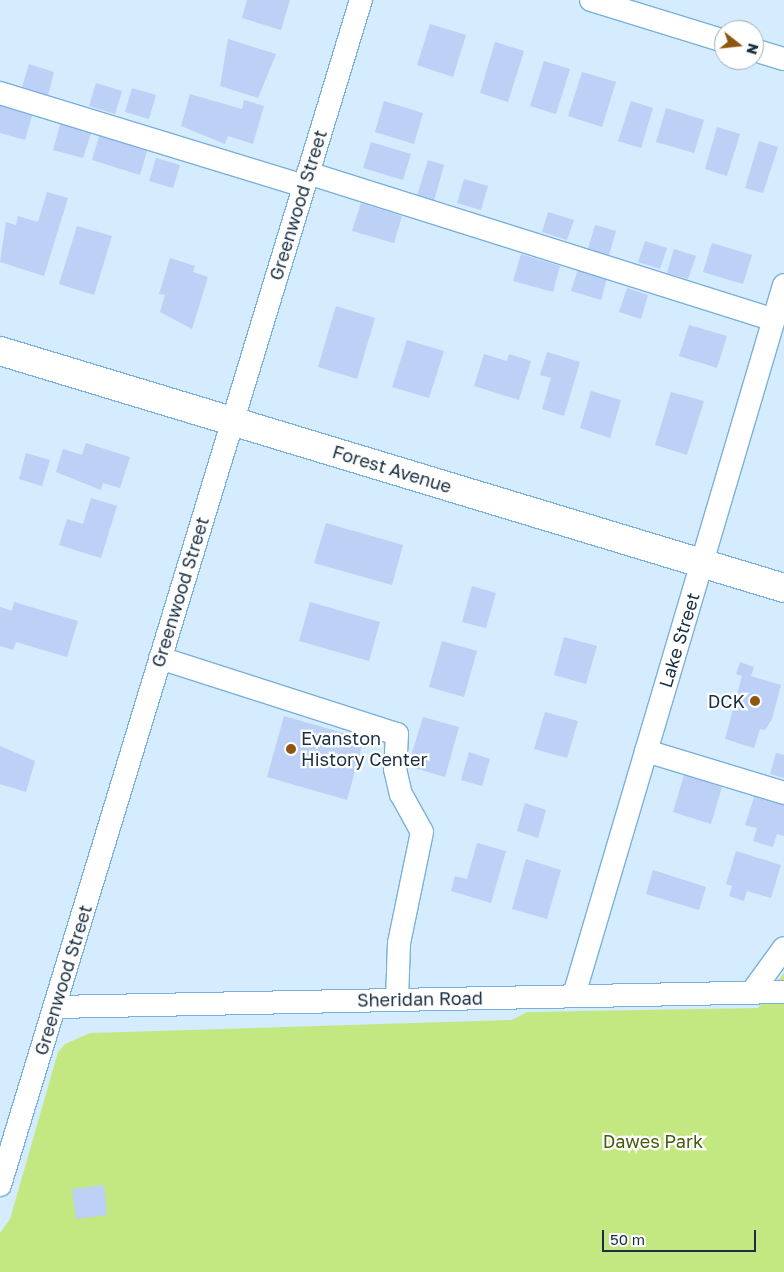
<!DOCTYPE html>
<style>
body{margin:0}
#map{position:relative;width:784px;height:1272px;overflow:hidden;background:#d5ebfe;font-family:"Golos Text",sans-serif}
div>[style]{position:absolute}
.green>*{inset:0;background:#c3e781}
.building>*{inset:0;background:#bdd0f6}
.roads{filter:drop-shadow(1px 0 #79b0dd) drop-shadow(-1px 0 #79b0dd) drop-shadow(0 1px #79b0dd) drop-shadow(0 -1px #79b0dd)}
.minor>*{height:22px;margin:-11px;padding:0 11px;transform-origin:11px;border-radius:11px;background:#fff}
.major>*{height:28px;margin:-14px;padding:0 14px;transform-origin:14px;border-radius:14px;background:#fff}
.dots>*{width:14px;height:14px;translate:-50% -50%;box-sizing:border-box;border:2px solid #fff;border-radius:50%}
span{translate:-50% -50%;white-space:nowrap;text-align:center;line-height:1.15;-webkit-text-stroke:4.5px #fff;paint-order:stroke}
.street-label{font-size:18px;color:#192f42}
.poi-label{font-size:18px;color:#192f42}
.right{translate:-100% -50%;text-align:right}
.left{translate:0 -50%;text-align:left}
.park-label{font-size:18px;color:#465d0c}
.north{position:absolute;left:714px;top:20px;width:50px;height:50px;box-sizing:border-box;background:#fff;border:1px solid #a3acb3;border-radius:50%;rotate:106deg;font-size:14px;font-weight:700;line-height:20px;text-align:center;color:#192f42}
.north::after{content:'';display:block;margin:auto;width:18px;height:22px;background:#8e560e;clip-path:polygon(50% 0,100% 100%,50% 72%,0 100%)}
.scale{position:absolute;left:602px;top:1230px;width:154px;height:22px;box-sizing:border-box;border:2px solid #192f42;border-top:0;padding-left:6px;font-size:15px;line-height:18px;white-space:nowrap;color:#192f42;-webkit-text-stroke:4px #fff;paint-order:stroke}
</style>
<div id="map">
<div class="green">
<i style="clip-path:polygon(784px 973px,784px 1272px,0 1272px,0 1233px,10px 1219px,58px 1052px,65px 1044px,90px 1033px,512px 1020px,527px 1012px,758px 1008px)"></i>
</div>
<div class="building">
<i style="clip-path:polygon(247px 0,290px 0,281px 30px,242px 18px)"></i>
<i style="clip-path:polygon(430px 24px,466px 35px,453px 77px,417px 65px)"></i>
<i style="clip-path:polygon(228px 39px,276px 54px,258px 98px,220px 86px)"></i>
<i style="clip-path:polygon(495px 42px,524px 51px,508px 102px,480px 93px)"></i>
<i style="clip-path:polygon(544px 61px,570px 69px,556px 114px,530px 106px)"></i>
<i style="clip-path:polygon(29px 64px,54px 72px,48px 95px,22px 87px)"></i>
<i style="clip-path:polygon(582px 72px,616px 82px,602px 127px,568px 116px)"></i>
<i style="clip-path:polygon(96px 83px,122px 91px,115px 114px,89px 106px)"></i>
<i style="clip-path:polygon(132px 88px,156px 95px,149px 119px,125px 112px)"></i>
<i style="clip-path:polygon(190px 94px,242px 109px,244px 100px,264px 106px,253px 144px,228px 136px,225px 144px,181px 126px)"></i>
<i style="clip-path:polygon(384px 101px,423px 113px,414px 144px,375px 132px)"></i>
<i style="clip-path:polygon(631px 101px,653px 108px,641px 148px,618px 141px)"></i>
<i style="clip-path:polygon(0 104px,33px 113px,25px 140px,0 133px)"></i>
<i style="clip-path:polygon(666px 108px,704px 120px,694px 153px,656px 142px)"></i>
<i style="clip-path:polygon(61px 121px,92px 130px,83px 158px,53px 150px)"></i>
<i style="clip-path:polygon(717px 127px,740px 134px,727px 176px,705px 169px)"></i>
<i style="clip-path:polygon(100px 133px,148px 147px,140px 175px,92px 160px)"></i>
<i style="clip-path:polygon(759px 141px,778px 147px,763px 193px,745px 188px)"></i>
<i style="clip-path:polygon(371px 142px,411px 154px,403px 180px,363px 168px)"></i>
<i style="clip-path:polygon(156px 158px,180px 165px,173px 188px,149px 181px)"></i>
<i style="clip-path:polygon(428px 160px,444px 165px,434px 201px,417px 196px)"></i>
<i style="clip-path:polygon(464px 179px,488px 186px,481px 210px,457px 203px)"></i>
<i style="clip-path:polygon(47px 192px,68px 198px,44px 276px,0 262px,6px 222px,16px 225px,18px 216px,38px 222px)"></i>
<i style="clip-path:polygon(361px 203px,402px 216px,394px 243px,352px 231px)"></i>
<i style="clip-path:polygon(548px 212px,574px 220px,567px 240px,542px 232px)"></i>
<i style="clip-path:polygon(595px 225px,616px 231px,609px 255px,588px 249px)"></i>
<i style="clip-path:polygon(77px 226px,112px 236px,94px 295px,59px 284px)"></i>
<i style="clip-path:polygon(645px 241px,667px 248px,660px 269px,638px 262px)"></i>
<i style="clip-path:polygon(712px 243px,752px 255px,743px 284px,703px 272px)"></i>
<i style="clip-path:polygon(674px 249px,696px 256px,688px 279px,667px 273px)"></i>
<i style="clip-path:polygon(521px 254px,560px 266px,553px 292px,513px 281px)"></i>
<i style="clip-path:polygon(170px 258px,195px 266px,193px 272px,208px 277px,192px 329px,160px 312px,165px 295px,159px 294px)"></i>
<i style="clip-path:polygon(578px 269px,607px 278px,601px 300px,571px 291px)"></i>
<i style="clip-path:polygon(627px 288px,648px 295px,641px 319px,619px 312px)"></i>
<i style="clip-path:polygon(336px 306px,375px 318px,357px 379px,318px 367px)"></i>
<i style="clip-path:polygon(689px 325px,727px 336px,717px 368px,679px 356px)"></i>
<i style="clip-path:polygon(407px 340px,444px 351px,429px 398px,392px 387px)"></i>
<i style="clip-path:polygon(547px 352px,580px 362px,564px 416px,542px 409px,551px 378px,540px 375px)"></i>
<i style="clip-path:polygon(484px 354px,507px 361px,509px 354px,531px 361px,519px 400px,474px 386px)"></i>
<i style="clip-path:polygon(591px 391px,621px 400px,610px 438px,580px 428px)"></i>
<i style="clip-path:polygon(671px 392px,704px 401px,687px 455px,655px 445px)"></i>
<i style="clip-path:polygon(86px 443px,130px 457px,120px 488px,103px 483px,101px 490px,56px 472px,63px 449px,82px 455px)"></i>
<i style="clip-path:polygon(26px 453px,50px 460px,42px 486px,19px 479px)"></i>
<i style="clip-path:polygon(91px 498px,117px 506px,101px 558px,59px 545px,67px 519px,83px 524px)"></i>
<i style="clip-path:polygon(326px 523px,403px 545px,392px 585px,314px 563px)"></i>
<i style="clip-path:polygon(472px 586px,496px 593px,486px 628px,462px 622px)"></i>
<i style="clip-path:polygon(14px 602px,78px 621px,67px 657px,16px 642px,13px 650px,0 646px,0 607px,12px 611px)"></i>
<i style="clip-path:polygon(310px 602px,380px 622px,369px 661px,299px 641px)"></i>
<i style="clip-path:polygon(564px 637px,597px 646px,586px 684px,554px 675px)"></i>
<i style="clip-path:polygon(442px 641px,477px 651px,464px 697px,429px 687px)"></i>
<i style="clip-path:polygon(740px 662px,754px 667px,751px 676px,781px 685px,772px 719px,765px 730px,760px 729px,754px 748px,725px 739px,742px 676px,736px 674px)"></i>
<i style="clip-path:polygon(545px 712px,578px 721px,567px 758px,534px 749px)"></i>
<i style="clip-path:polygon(284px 716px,364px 739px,347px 800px,267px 777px)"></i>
<i style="clip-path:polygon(423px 717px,459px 727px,445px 777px,408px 766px)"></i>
<i style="clip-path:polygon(0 746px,35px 761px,26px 792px,0 784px)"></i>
<i style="clip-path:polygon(469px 752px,490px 759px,482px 786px,461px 780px)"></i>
<i style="clip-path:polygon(776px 753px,784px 755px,784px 778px,770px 774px)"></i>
<i style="clip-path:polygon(684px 775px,722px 787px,711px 824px,673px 812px)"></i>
<i style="clip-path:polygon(755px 794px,784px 804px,784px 836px,777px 834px,773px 847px,753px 841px,757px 828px,745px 825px)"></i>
<i style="clip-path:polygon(525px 803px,546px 810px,538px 838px,517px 831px)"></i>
<i style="clip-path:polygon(477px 843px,506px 851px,491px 903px,451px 891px,455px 876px,467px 879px)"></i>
<i style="clip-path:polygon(736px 851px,781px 865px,771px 898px,747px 891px,744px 901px,729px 896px,732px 886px,726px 884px)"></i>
<i style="clip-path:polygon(526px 859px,561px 870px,547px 919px,512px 909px)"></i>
<i style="clip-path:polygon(653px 870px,706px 887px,699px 910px,646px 894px)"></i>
<i style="clip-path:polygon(104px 1185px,107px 1215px,76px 1219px,72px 1189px)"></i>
</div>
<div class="roads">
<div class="minor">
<i style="left:591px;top:0;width:139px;rotate:17.1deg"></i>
<i style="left:754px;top:50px;width:31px;rotate:17deg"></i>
<i style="left:0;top:93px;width:318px;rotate:17deg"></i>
<i style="left:308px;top:173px;width:488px;rotate:17.5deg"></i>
<i style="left:160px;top:658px;width:249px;rotate:17.8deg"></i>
<i style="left:397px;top:734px;width:35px;rotate:93deg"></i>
<i style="left:395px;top:769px;width:26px;rotate:77deg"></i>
<i style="left:401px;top:794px;width:43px;rotate:61.1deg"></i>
<i style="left:422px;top:832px;width:113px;rotate:101.7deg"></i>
<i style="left:399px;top:943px;width:56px;rotate:92deg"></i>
<i style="left:646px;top:751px;width:144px;rotate:16.9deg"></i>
<i style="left:752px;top:992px;width:54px;rotate:-54deg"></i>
<i style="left:574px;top:995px;width:740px;rotate:-73.52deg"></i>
<i style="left:55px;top:1007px;width:729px;rotate:-1.18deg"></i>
<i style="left:0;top:1185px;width:1239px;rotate:-73.06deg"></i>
</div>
<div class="major">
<i style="left:0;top:351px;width:819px;rotate:16.82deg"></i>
</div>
</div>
<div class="dots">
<i style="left:755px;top:701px;background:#8e560e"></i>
<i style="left:291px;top:749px;background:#8e560e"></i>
</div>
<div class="street-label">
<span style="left:298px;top:205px;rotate:-73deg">Greenwood Street</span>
<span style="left:392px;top:469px;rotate:17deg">Forest Avenue</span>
<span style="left:180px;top:592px;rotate:-73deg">Greenwood Street</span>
<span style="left:679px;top:640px;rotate:-73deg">Lake Street</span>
<span style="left:63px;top:980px;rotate:-73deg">Greenwood Street</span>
<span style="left:420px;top:999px;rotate:-1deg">Sheridan Road</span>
</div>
<div class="poi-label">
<span class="right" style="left:745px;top:701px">DCK</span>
<span class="left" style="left:301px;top:749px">Evanston<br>History Center</span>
</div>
<div class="park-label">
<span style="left:653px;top:1141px">Dawes Park</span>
</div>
<div class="north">N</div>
<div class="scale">50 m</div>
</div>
